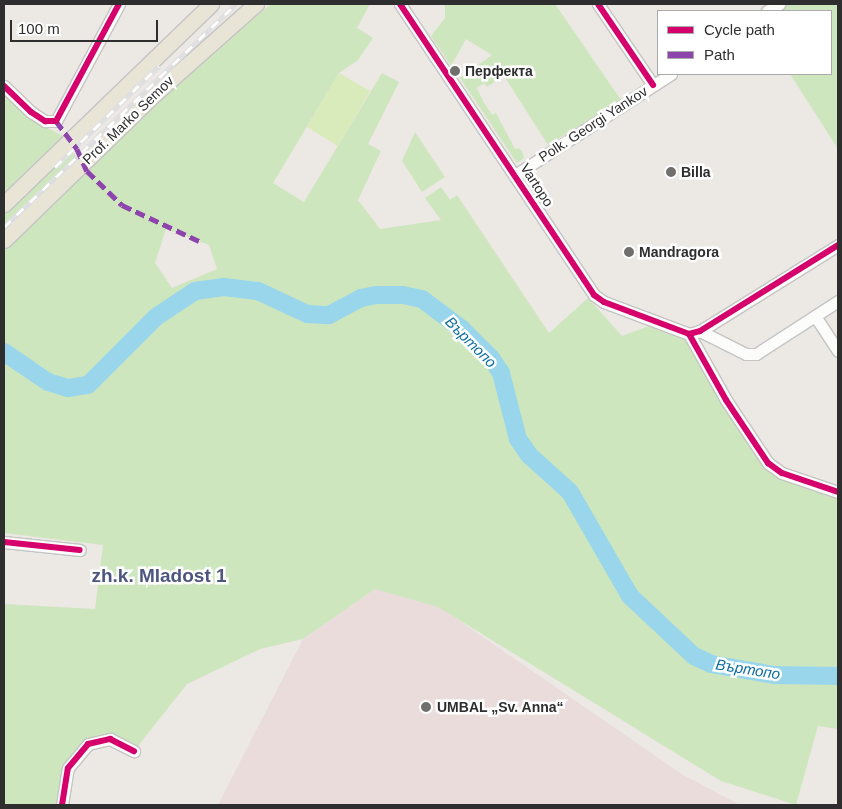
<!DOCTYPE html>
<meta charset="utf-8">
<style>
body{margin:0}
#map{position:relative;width:842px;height:809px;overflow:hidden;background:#ece8e4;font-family:Arial,sans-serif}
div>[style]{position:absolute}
.medical>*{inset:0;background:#e9dcdb}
.green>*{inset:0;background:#cee6be}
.pitch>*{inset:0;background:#d9eabb}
.river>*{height:18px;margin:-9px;padding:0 9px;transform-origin:9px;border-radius:9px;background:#99d6ec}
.roads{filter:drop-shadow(1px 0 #c5c4c5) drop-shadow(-1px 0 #c5c4c5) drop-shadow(0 1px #c5c4c5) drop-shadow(0 -1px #c5c4c5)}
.minor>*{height:11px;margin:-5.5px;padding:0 5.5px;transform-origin:5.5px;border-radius:5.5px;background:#fcfcfb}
.major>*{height:15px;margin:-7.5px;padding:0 7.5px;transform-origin:7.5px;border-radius:7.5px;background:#e8e4d6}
.rail>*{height:5px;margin-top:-2.5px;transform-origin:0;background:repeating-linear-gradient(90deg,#fff 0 9px,#dfdfe1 0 18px);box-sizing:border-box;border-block:1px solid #dfdfe1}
.quiet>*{height:5px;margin-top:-2.5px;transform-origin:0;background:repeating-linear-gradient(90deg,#8e44ad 0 10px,transparent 0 15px)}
.cycleway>*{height:6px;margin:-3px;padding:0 3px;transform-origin:3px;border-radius:3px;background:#d6006c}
.dots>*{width:14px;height:14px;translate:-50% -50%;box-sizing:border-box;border:2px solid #fff;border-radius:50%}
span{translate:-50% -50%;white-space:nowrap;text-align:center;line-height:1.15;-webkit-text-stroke:5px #fff;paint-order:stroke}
.poi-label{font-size:14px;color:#2e2e2e;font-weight:700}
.left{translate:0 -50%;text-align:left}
.street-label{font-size:14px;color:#2e2e2e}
.water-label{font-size:15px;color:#0d6fa3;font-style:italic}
.district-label{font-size:19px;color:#4d5680;font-weight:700}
.frame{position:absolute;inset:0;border:5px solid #2e2e2e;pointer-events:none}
.legend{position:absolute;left:657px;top:10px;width:175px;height:65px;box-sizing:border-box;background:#fff;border:1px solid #ababab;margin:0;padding:6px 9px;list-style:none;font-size:15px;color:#2e2e2e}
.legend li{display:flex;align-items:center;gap:10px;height:25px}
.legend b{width:25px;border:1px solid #ababab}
.scale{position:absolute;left:10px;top:20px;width:148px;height:22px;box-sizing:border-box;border:2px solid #2e2e2e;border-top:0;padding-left:6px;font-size:15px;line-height:18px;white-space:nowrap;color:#2e2e2e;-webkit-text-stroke:4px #fff;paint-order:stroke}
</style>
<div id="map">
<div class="medical">
<i style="clip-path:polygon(375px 589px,438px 606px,683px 775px,740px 805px,218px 805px,303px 639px)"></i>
</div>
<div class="green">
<i style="clip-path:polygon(evenodd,271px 4px,370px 4px,357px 28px,373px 38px,358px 60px,339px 73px,273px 183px,304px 202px,382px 73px,399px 82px,368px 144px,381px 151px,358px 200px,380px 229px,441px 220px,425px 198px,441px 187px,450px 200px,457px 195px,549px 333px,588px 298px,622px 336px,654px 324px,674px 330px,689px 342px,726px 403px,782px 473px,838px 492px,838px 729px,818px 726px,796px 805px,721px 781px,438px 607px,375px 589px,303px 639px,260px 649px,187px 684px,134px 751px,110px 740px,77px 753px,62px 805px,4px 805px,4px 604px,95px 609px,103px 545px,4px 533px,4px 92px,30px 119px,63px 136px,86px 172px,192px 71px,271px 4px,166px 229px,209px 245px,217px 269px,172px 288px,155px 263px,166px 229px)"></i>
<i style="clip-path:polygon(445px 4px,555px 4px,621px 100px,548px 145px,504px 76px,487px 87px,484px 83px,477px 88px,483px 101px,492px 115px,496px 113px,515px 149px,519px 148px,522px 152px,524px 158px,517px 163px,460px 78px,492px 55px,466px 39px,451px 66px,431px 36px,445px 18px)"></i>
<i style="clip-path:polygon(779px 4px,838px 4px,838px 149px,790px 74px,831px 74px,831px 11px,767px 11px)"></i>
<i style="clip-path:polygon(415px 132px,445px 177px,422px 192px,402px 161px)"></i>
</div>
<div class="pitch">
<i style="clip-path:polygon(339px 73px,370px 91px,338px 146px,307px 127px)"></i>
</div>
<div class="river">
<i style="left:4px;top:352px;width:53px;rotate:34.3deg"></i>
<i style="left:48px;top:382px;width:21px;rotate:17deg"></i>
<i style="left:68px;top:388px;width:20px;rotate:-9deg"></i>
<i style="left:88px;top:385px;width:96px;rotate:-45deg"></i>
<i style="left:156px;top:317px;width:47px;rotate:-33.7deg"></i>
<i style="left:195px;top:291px;width:29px;rotate:-8deg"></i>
<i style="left:224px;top:287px;width:34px;rotate:7deg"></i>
<i style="left:258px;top:291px;width:54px;rotate:25.1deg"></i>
<i style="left:307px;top:314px;width:22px;rotate:3deg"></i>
<i style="left:329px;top:315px;width:36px;rotate:-28deg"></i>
<i style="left:361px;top:298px;width:16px;rotate:-11deg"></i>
<i style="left:377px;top:295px;width:26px"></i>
<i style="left:403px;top:295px;width:19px;rotate:12deg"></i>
<i style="left:422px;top:299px;width:50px;rotate:36.9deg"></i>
<i style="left:462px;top:329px;width:41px;rotate:45deg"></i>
<i style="left:491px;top:358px;width:18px;rotate:56deg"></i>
<i style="left:501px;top:373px;width:68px;rotate:75.6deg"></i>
<i style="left:518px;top:439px;width:19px;rotate:55deg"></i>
<i style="left:529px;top:455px;width:55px;rotate:42.1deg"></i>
<i style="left:570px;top:492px;width:120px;rotate:60deg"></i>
<i style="left:630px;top:596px;width:88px;rotate:43.2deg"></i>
<i style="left:694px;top:656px;width:19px;rotate:25deg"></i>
<i style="left:711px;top:664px;width:64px;rotate:9.9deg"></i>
<i style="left:774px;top:675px;width:64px;rotate:0.9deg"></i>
</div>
<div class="roads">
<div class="minor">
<i style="left:400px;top:4px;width:350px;rotate:56.3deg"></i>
<i style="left:594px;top:295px;width:12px;rotate:35deg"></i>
<i style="left:604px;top:302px;width:91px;rotate:20.6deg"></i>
<i style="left:689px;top:334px;width:11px;rotate:-15deg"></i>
<i style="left:700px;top:331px;width:163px;rotate:-31.9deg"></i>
<i style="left:598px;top:4px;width:98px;rotate:55.8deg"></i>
<i style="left:767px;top:11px;width:14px;rotate:-30deg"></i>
<i style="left:4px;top:86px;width:37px;rotate:44deg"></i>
<i style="left:31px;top:112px;width:17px;rotate:33deg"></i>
<i style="left:45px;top:121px;width:11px"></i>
<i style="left:56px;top:121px;width:133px;rotate:-61.7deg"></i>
<i style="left:515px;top:175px;width:186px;rotate:-32.9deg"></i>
<i style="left:815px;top:316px;width:42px;rotate:56.7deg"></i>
<i style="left:700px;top:331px;width:51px;rotate:26.6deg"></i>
<i style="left:746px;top:354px;width:10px"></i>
<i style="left:756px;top:354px;width:98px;rotate:-32.9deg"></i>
<i style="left:689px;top:334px;width:76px;rotate:60.7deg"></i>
<i style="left:726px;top:400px;width:76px;rotate:56.3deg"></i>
<i style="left:768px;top:463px;width:17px;rotate:36deg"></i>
<i style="left:782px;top:473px;width:59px;rotate:18.7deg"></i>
<i style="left:4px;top:542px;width:76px;rotate:6deg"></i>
<i style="left:62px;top:805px;width:37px;rotate:-81deg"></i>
<i style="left:68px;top:768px;width:31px;rotate:-50deg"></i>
<i style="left:88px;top:744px;width:23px;rotate:-13deg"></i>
<i style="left:110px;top:739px;width:27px;rotate:27deg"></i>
</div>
<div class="major">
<i style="left:4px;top:204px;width:288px;rotate:-44deg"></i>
<i style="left:4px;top:240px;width:204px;rotate:-44.2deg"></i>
<i style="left:150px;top:98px;width:142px;rotate:-41.6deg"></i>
</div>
</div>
<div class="rail">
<i style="left:55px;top:167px;width:145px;rotate:-44.2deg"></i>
<i style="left:4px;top:227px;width:322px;rotate:-43.9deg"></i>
</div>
<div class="quiet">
<i style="left:56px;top:121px;width:35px;rotate:53deg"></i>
<i style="left:77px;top:149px;width:24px;rotate:66deg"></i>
<i style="left:87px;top:171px;width:49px;rotate:44.2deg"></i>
<i style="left:122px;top:205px;width:85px;rotate:25.1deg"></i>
</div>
<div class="cycleway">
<i style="left:400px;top:4px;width:350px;rotate:56.3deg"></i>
<i style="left:594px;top:295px;width:12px;rotate:35deg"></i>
<i style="left:604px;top:302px;width:91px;rotate:20.6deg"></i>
<i style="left:689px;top:334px;width:11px;rotate:-15deg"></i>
<i style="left:700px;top:331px;width:163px;rotate:-31.9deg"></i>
<i style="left:598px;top:4px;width:98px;rotate:55.8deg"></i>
<i style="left:4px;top:86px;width:37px;rotate:44deg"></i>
<i style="left:31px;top:112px;width:17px;rotate:33deg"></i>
<i style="left:45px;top:121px;width:11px"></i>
<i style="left:56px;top:121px;width:133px;rotate:-61.7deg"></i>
<i style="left:689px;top:334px;width:76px;rotate:60.7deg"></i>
<i style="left:726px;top:400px;width:76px;rotate:56.3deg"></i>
<i style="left:768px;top:463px;width:17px;rotate:36deg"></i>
<i style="left:782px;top:473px;width:59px;rotate:18.7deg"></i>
<i style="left:4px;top:542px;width:76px;rotate:6deg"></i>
<i style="left:62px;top:805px;width:37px;rotate:-81deg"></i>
<i style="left:68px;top:768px;width:31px;rotate:-50deg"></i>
<i style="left:88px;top:744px;width:23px;rotate:-13deg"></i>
<i style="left:110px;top:739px;width:27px;rotate:27deg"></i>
</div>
<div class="dots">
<i style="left:455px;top:71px;background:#706f6e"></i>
<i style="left:671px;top:172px;background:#706f6e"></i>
<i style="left:629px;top:252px;background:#706f6e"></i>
<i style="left:426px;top:707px;background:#706f6e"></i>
</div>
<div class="poi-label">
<span class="left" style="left:465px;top:71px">Перфекта</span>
<span class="left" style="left:681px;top:172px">Billa</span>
<span class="left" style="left:639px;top:252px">Mandragora</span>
<span class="left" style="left:437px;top:707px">UMBAL „Sv. Anna“</span>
</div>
<div class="street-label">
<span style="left:128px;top:120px;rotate:-44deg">Prof. Marko Semov</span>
<span style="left:593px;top:124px;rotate:-33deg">Polk. Georgi Yankov</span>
<span style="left:537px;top:185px;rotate:57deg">Vartopo</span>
</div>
<div class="water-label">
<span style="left:471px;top:342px;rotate:45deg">Въртопо</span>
<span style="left:748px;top:669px;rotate:9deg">Въртопо</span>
</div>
<div class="district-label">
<span style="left:159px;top:576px">zh.k. Mladost 1</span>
</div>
<div class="frame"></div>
<ul class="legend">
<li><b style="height:6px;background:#d6006c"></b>Cycle path</li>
<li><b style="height:6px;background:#8e44ad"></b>Path</li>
</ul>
<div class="scale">100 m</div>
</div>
